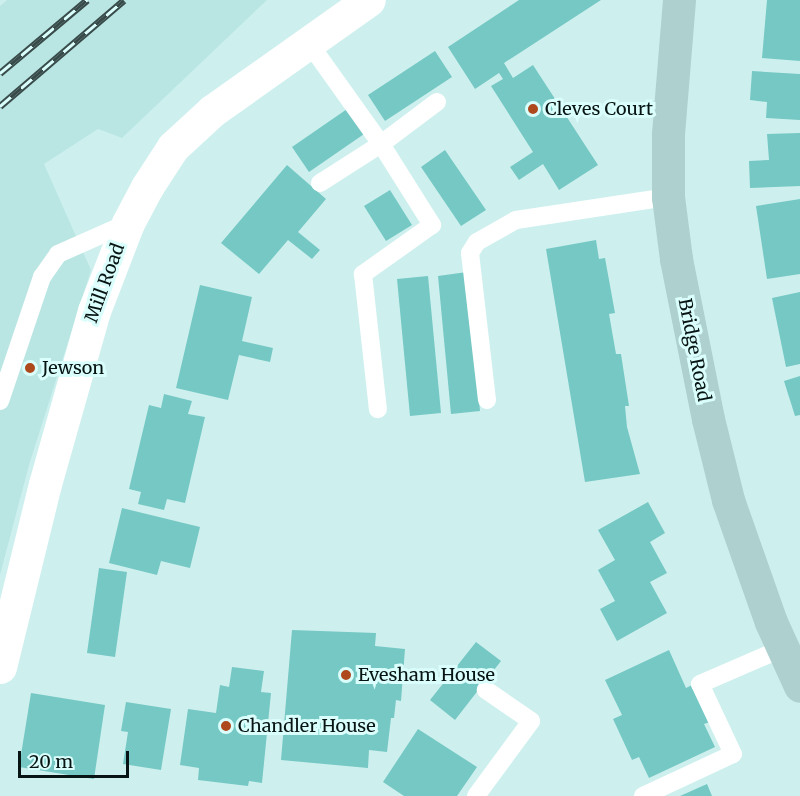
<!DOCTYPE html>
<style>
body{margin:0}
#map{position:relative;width:800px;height:796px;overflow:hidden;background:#cdf0ee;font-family:Merriweather,serif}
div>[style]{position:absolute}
.built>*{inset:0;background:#b9e6e3}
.building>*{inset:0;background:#75c8c4}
.service>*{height:18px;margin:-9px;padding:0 9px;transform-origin:9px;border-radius:9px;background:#fff}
.minor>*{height:33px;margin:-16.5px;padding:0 16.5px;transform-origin:16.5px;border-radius:16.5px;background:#fff}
.secondary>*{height:33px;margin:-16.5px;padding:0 16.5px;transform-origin:16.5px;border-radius:16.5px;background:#aed0cf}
.rail>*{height:7px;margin-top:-3.5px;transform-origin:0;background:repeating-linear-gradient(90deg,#dafefb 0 14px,#384b4a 0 28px);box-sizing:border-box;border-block:2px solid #384b4a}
.dots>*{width:16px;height:16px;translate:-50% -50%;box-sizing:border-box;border:3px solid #dafefb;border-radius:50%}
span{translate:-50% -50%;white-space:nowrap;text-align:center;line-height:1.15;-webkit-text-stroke:6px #dafefb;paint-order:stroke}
.poi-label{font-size:18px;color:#071413}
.left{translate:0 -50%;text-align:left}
.street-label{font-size:18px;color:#071413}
.scale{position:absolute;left:18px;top:751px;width:111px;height:27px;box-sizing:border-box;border:3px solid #071413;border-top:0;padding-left:8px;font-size:18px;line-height:21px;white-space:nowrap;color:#071413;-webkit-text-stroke:4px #dafefb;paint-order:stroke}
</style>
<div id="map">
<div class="built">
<i style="clip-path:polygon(7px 0,267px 0,122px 138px,98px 129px,44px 164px,91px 270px,29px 465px,0 575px,0 6px)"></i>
</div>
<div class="building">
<i style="clip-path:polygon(519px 0,601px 0,504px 63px,513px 78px,533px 65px,598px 165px,559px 190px,543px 164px,519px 180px,510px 167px,533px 152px,491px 86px,503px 79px,499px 73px,475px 89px,448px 47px)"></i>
<i style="clip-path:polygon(767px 0,800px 0,800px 61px,762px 58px)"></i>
<i style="clip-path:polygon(435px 51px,452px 77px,385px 121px,368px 95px)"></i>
<i style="clip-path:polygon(752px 71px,800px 74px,800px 120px,766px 118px,767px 102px,750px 100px)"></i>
<i style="clip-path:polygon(350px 107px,367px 132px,309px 172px,292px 147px)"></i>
<i style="clip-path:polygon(800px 133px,800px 186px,750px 188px,749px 161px,769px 160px,767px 134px)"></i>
<i style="clip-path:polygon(445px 150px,486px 210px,461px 226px,421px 167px)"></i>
<i style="clip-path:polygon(287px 165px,326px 199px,298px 232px,320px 250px,312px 259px,288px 240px,259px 274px,221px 243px)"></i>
<i style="clip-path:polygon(390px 190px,412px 225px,386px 241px,364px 206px)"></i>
<i style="clip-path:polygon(800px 199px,800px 274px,767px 279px,756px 206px)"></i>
<i style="clip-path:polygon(596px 240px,599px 259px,605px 258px,615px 313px,609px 314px,616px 354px,621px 354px,629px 406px,625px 406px,627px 427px,640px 474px,585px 482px,546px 249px)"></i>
<i style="clip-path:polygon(467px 272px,480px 411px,451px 414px,438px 276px)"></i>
<i style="clip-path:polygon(428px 276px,441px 413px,410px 416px,397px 279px)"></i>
<i style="clip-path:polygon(200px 285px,252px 297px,242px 341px,273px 348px,270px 362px,239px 355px,228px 400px,176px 388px)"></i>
<i style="clip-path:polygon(800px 292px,800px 364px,786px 367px,772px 298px)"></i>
<i style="clip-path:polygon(800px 376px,800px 415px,795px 416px,784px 381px)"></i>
<i style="clip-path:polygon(164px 394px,192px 401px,188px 414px,205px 417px,185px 503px,167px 499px,164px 510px,138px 504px,141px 492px,129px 489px,149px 405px,161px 408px)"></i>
<i style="clip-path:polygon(648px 502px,665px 533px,650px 542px,667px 573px,650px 582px,667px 613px,617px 641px,600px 609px,615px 601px,598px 570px,615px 560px,598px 530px)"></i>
<i style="clip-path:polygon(122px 508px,200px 527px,190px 568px,161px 561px,157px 575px,109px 563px)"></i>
<i style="clip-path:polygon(99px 568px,127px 572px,115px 657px,87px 653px)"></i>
<i style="clip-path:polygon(292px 630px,376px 633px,375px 646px,405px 649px,401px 701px,396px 700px,394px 718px,391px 718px,387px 752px,369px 750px,368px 768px,281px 760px)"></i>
<i style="clip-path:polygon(476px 642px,501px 661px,455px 720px,430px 700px)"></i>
<i style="clip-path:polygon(669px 650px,686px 688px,692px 685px,710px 722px,704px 724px,715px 747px,649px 778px,639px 757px,632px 760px,613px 719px,622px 715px,605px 680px)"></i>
<i style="clip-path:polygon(232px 667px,264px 671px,261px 692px,271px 693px,262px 783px,249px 781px,248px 786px,198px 780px,199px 768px,180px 765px,188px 709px,216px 713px,220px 685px,229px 687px)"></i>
<i style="clip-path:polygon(31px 693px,105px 705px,94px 779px,19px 767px)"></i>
<i style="clip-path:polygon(126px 702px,171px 709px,161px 770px,123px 764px,128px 732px,121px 731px)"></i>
<i style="clip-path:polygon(418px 729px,477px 767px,457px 796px,404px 796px,383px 782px)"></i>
<i style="clip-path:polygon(707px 784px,712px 796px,680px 796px)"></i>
</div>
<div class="service">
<i style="left:309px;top:43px;width:124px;rotate:54.5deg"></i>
<i style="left:381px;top:144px;width:70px;rotate:-36.9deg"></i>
<i style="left:320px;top:183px;width:72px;rotate:-32.6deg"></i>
<i style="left:381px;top:144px;width:96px;rotate:57.8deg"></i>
<i style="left:432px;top:225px;width:85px;rotate:144.6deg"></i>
<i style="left:363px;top:274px;width:136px;rotate:83.7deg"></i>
<i style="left:487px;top:400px;width:148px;rotate:-96.6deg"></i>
<i style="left:470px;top:253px;width:13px;rotate:-58deg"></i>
<i style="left:477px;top:242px;width:45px;rotate:-29.4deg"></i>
<i style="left:516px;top:220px;width:154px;rotate:-8.6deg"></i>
<i style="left:0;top:401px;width:131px;rotate:-71.3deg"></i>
<i style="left:42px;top:277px;width:28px;rotate:-55deg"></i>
<i style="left:58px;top:254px;width:77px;rotate:-23.9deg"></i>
<i style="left:476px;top:796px;width:93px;rotate:-53.7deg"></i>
<i style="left:531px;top:721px;width:55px;rotate:-145.4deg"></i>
<i style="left:643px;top:796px;width:99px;rotate:-25deg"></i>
<i style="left:733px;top:754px;width:77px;rotate:-115.2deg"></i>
<i style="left:700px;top:684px;width:90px;rotate:-23.4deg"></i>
</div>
<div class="minor">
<i style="left:0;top:667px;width:188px;rotate:-76.2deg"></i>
<i style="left:45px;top:484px;width:180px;rotate:-74.2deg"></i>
<i style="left:94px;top:311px;width:94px;rotate:-68.9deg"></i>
<i style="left:128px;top:223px;width:41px;rotate:-62.2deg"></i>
<i style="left:147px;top:187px;width:48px;rotate:-57deg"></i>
<i style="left:173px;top:147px;width:53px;rotate:-42.7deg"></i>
<i style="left:212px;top:111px;width:192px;rotate:-35.3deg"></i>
</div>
<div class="secondary">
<i style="left:679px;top:0;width:135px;rotate:94.7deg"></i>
<i style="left:668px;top:135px;width:62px;rotate:90deg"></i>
<i style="left:668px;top:197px;width:63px;rotate:82.6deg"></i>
<i style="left:676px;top:259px;width:163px;rotate:78.7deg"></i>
<i style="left:708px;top:419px;width:83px;rotate:76.1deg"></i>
<i style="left:728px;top:500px;width:129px;rotate:70.6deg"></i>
<i style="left:771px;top:622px;width:70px;rotate:65.6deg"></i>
</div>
<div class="rail">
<i style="left:0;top:73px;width:114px;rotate:-40deg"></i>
<i style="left:0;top:106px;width:163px;rotate:-40.5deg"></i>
</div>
<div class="dots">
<i style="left:533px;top:109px;background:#ae481d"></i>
<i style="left:30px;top:368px;background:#ae481d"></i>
<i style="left:346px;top:675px;background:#ae481d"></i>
<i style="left:226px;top:726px;background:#ae481d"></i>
</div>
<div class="poi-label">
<span class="left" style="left:545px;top:109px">Cleves Court</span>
<span class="left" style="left:42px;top:368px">Jewson</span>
<span class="left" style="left:358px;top:675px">Evesham House</span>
<span class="left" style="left:238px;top:726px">Chandler House</span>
</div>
<div class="street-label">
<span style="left:105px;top:283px;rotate:-70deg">Mill Road</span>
<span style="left:694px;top:350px;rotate:79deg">Bridge Road</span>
</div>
<div class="scale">20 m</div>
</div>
